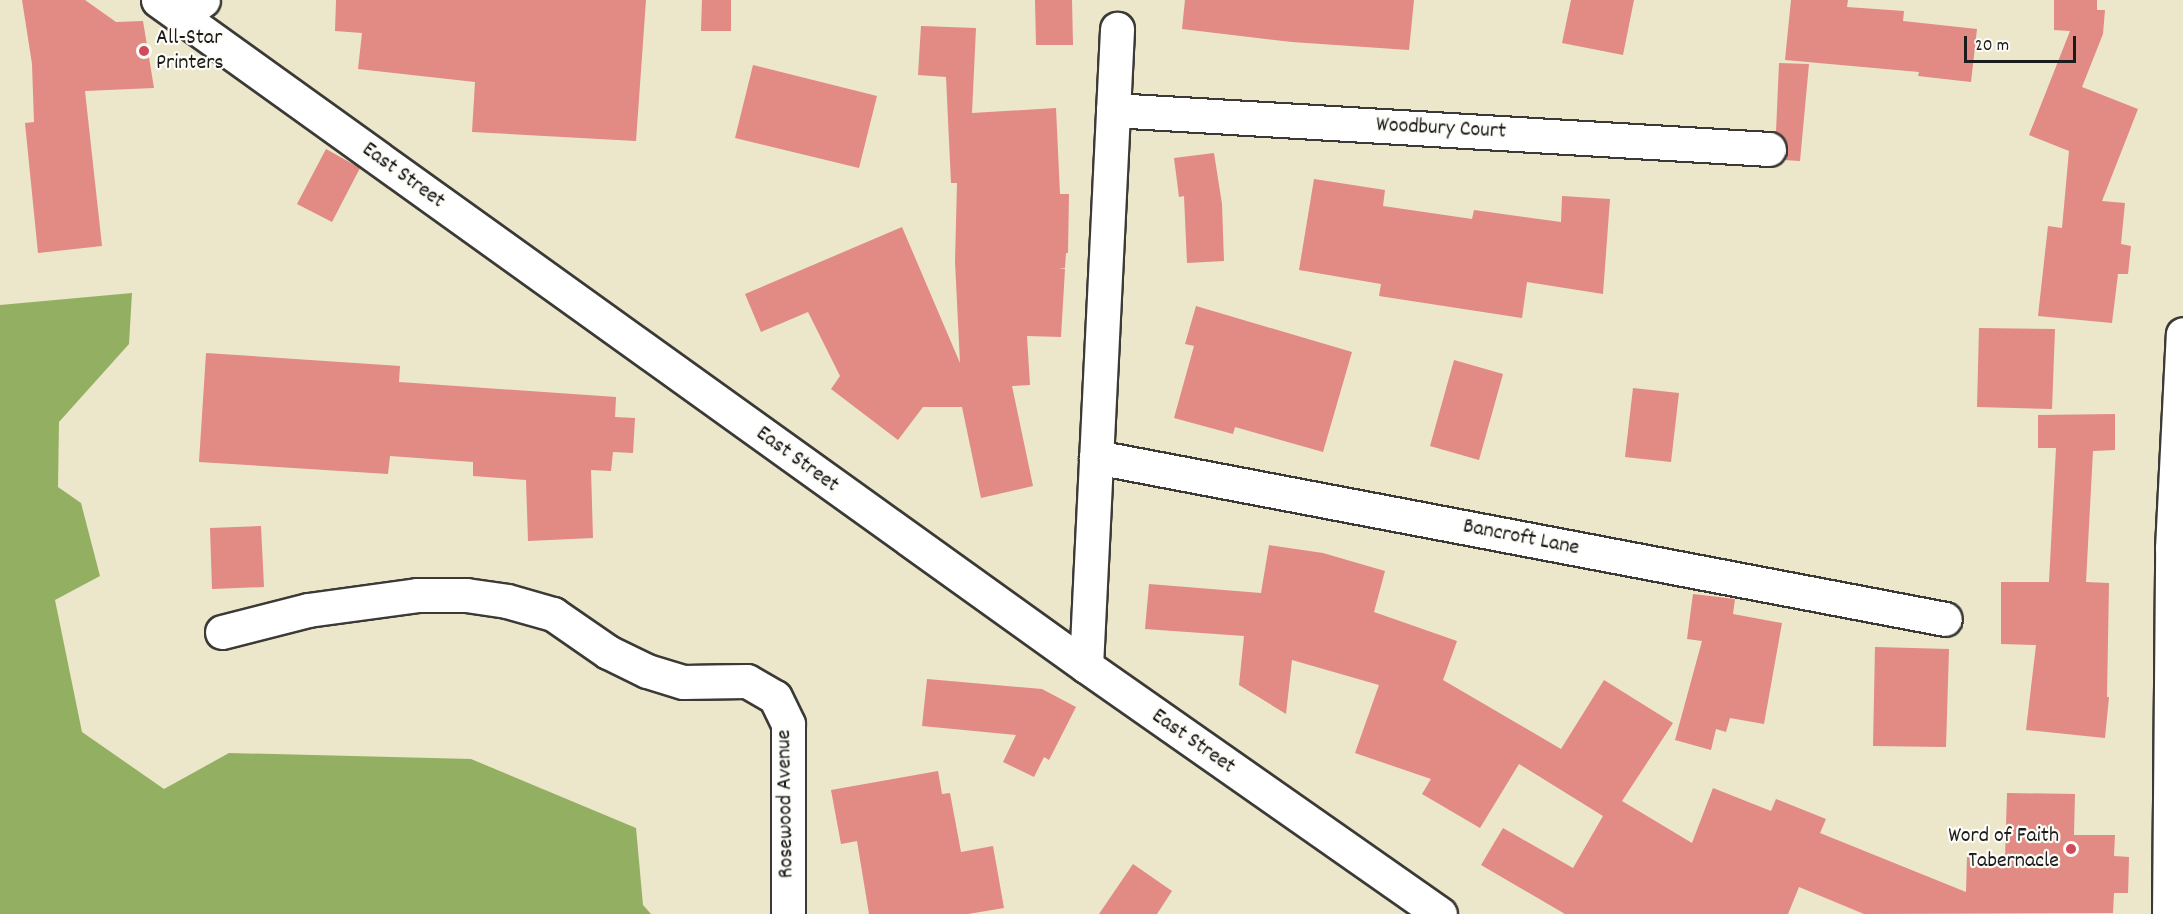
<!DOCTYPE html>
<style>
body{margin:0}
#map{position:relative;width:2183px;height:914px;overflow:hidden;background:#ece6ca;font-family:Dekko,sans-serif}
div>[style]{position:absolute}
.forest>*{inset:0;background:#93b062}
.building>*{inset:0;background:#e28a84}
.roads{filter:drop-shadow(2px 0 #3b3a36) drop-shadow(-2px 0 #3b3a36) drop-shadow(0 2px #3b3a36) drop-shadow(0 -2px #3b3a36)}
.street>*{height:33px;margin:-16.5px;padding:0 16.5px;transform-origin:16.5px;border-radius:16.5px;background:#fff}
.secondary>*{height:33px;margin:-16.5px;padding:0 16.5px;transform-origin:16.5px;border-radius:16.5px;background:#fff}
.dots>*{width:16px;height:16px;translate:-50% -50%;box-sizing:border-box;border:3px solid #fdfcf7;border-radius:50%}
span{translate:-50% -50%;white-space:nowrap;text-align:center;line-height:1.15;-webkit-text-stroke:4.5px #fdfcf7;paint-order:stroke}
.poi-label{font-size:22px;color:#1c1c1c}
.left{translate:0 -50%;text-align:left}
.right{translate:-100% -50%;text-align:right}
.street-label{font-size:22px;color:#1c1c1c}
.scale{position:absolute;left:1964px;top:36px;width:112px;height:27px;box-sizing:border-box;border:3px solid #1c1c1c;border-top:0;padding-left:8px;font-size:18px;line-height:21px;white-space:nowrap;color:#1c1c1c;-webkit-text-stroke:4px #fdfcf7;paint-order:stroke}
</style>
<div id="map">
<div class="forest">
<i style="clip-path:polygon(132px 293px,129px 344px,59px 422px,58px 487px,81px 503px,100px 576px,55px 600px,82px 732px,164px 789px,229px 753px,471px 759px,636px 828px,643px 905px,651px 914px,0 914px,0 305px)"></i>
</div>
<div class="building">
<i style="clip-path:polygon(22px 0,85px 0,116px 22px,143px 21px,154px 88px,85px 91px,102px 246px,38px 253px,25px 123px,34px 122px,32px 64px)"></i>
<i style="clip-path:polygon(336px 0,646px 0,636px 141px,472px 132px,475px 82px,358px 69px,362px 33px,335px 31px)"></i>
<i style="clip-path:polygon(702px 0,731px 0,731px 31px,701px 31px)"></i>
<i style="clip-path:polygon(1035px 0,1072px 0,1073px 45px,1036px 45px)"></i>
<i style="clip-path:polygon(1185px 0,1414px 0,1409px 50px,1292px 42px,1182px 29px)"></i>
<i style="clip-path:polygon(1571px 0,1634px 0,1623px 55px,1562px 43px)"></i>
<i style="clip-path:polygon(1791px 0,1848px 0,1847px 7px,1904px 11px,1903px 21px,1977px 29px,1971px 82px,1918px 76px,1919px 72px,1785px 60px)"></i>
<i style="clip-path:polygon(2054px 0,2097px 0,2097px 10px,2105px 10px,2103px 34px,2082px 87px,2138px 109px,2102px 201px,2125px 203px,2121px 244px,2131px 246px,2128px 274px,2118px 274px,2112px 323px,2038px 316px,2048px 226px,2062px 228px,2069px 151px,2029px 135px,2070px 31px,2054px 30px)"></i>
<i style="clip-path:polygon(921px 26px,976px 28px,972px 113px,1056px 108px,1060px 194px,1069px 194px,1068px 253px,1066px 253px,1065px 268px,1059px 268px,1065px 269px,1061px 337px,1027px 336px,1030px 385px,1012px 386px,1033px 486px,981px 498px,962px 407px,923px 407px,898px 440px,831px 389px,840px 376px,808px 312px,761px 332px,745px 294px,902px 227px,960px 363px,955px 262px,957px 183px,951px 183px,946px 77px,918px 75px)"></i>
<i style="clip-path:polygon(1779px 63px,1809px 64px,1800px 161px,1784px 160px,1788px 151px,1786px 141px,1776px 132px)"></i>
<i style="clip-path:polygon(753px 65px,877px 96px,859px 168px,735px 138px)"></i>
<i style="clip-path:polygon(326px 149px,360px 168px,332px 222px,297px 204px)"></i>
<i style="clip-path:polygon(1214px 153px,1222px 204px,1224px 261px,1187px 263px,1184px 196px,1179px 197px,1174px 158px)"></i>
<i style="clip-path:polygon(1314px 179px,1385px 190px,1383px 206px,1472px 219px,1474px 210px,1561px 222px,1562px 196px,1610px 199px,1603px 294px,1527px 282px,1522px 318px,1379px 296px,1381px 284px,1299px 270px)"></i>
<i style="clip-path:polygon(1196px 306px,1352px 352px,1323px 452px,1235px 427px,1233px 434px,1174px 418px,1194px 346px,1185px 344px)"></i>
<i style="clip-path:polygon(1979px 328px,2055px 329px,2052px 409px,1977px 407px)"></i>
<i style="clip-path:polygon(206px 353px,400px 366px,399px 382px,616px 397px,615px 417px,635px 418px,633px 453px,613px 452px,611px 471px,591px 470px,593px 538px,528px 541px,526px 480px,473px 476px,473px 462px,390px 456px,388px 474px,199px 462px)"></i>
<i style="clip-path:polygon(1454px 360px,1503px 374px,1479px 460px,1430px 446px)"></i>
<i style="clip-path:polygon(1633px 388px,1679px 393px,1671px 462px,1625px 457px)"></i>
<i style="clip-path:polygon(2115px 414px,2115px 450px,2093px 451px,2086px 582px,2109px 583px,2107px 697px,2109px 697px,2105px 738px,2026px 730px,2036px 645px,2001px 644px,2001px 582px,2049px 582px,2056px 448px,2038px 448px,2038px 415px)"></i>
<i style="clip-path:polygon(261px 526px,264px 587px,212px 589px,210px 528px)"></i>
<i style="clip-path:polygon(1269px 545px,1323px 553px,1385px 571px,1374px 612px,1457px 641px,1443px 680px,1561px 749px,1604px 680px,1673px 723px,1622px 801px,1692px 843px,1713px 788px,1771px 811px,1776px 799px,1826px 819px,1820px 833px,1966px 892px,1967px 857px,2005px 858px,2007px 793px,2075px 794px,2074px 835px,2115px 835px,2114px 856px,2129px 857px,2128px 893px,2114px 893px,2113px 913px,1864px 914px,1799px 887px,1788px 914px,1565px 914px,1481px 865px,1503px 828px,1573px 868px,1603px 816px,1519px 764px,1480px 828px,1422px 794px,1431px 779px,1355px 753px,1379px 685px,1292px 660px,1286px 714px,1239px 685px,1244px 636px,1145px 629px,1149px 584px,1261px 593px)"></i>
<i style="clip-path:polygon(1693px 594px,1735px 599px,1733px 614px,1782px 623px,1764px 724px,1730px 718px,1726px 732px,1716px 729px,1711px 750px,1675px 740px,1702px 641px,1687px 639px)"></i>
<i style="clip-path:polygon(1875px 647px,1949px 649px,1946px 747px,1873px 746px)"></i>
<i style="clip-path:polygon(927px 679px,1042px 689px,1076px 707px,1049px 760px,1044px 757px,1034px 777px,1003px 762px,1016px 735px,922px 726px)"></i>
<i style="clip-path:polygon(938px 771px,942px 794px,950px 793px,961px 852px,993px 846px,1004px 908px,968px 914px,869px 914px,857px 841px,841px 844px,831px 790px)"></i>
<i style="clip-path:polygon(1133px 864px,1172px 891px,1157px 914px,1099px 914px)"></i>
</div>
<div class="roads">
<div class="street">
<i style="left:181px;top:16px;width:27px;rotate:-36deg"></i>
<i style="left:1113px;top:110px;width:657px;rotate:3.4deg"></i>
<i style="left:1096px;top:457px;width:864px;rotate:10.8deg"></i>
<i style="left:222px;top:632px;width:89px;rotate:-14.3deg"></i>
<i style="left:308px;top:610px;width:110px;rotate:-7.8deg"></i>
<i style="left:417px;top:595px;width:49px"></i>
<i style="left:466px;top:595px;width:41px;rotate:8.3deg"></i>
<i style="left:507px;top:601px;width:48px;rotate:15.8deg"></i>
<i style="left:553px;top:614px;width:67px;rotate:34.6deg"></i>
<i style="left:608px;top:652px;width:43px;rotate:26deg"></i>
<i style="left:647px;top:671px;width:38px;rotate:17deg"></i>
<i style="left:683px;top:682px;width:64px;rotate:-0.9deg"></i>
<i style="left:747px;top:681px;width:32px;rotate:30deg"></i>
<i style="left:775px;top:697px;width:30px;rotate:64deg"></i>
<i style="left:788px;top:724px;width:190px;rotate:90deg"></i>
<i style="left:1086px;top:666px;width:638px;rotate:-87.21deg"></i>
<i style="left:2169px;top:914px;width:366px;rotate:-89.5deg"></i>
<i style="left:2172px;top:548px;width:214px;rotate:-87.1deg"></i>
</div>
<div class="secondary">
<i style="left:158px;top:0;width:1142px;rotate:35.67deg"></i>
<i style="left:1086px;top:666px;width:432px;rotate:35deg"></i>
</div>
</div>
<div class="dots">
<i style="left:144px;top:51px;background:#d1495b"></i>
<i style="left:2071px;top:849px;background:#d1495b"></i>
</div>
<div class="poi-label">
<span class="left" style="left:156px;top:51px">All-Star<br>Printers</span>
<span class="right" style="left:2059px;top:849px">Word of Faith<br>Tabernacle</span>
</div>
<div class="street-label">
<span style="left:1441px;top:129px;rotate:3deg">Woodbury Court</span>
<span style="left:403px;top:176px;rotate:36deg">East Street</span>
<span style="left:797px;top:460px;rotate:36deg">East Street</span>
<span style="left:1521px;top:538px;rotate:11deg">Bancroft Lane</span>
<span style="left:1193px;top:742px;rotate:35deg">East Street</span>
<span style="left:786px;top:804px;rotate:-91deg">Rosewood Avenue</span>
</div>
<div class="scale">20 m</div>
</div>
